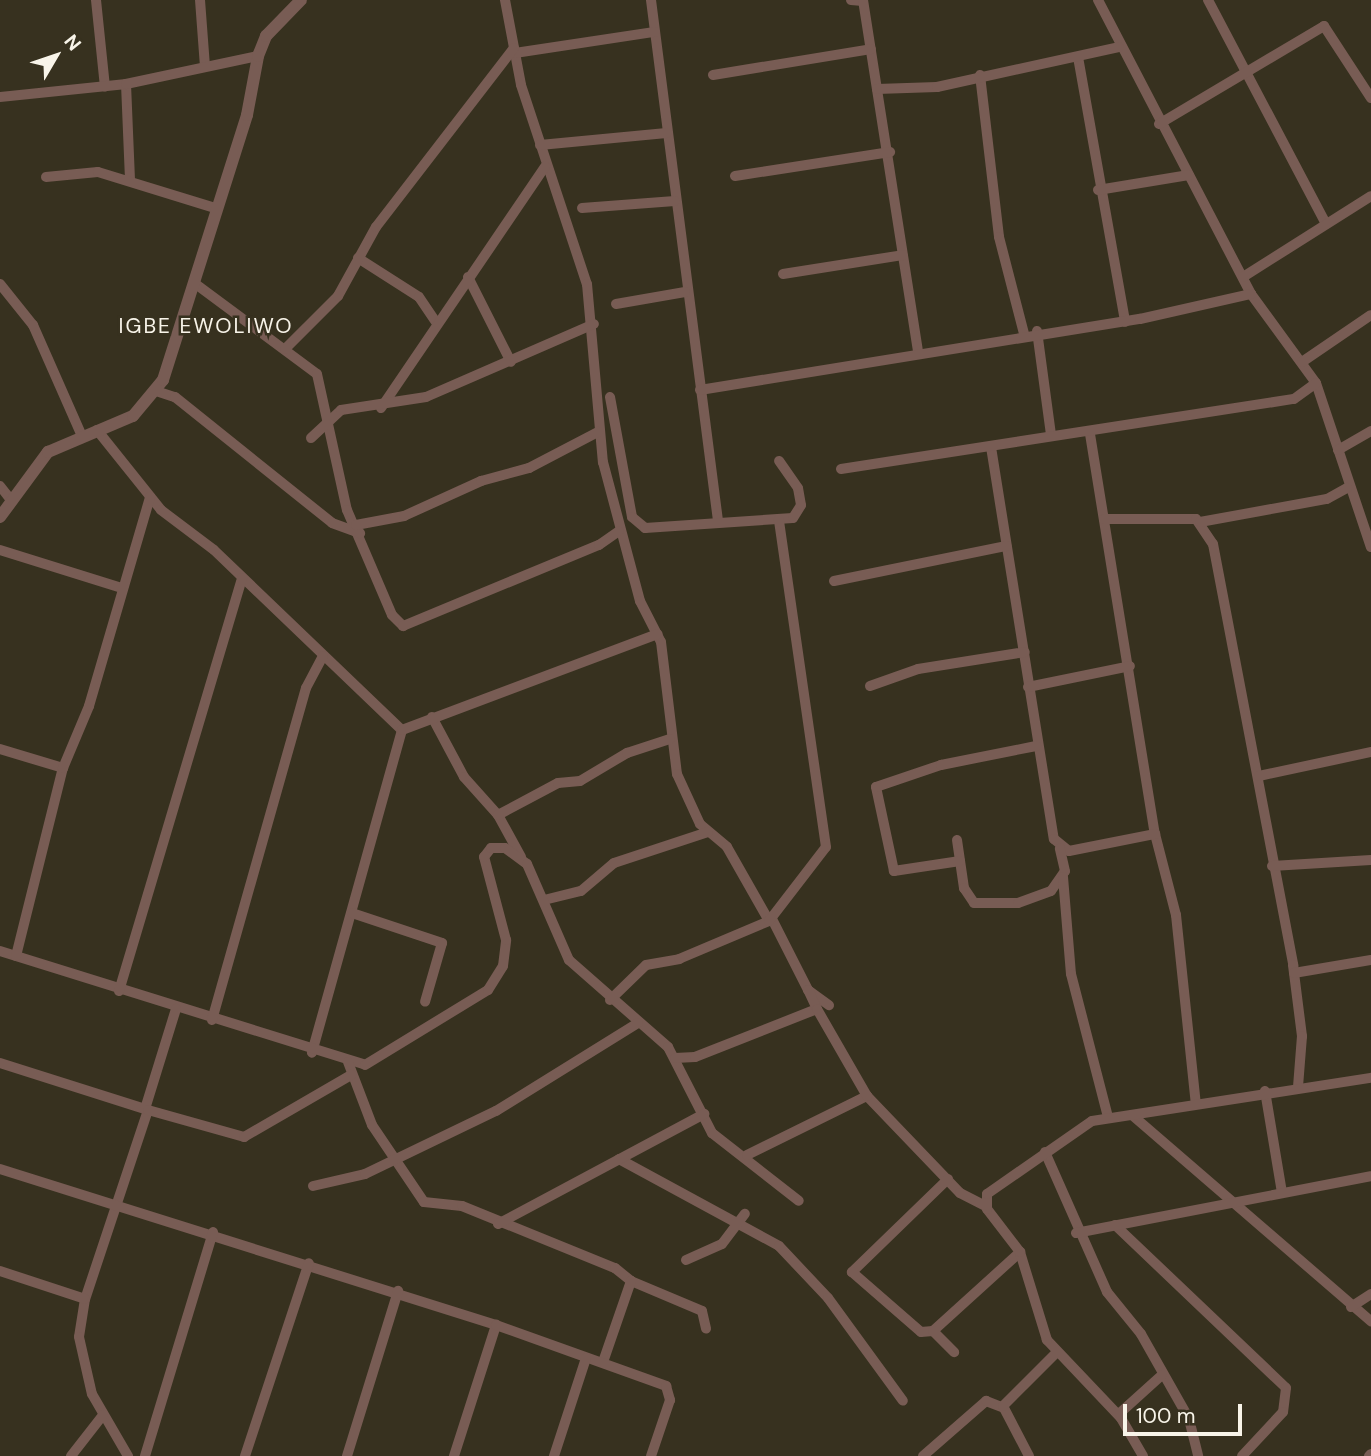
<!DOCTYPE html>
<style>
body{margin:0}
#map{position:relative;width:1371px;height:1456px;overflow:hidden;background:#37311f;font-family:"DM Sans",sans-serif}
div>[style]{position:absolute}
.minor>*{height:10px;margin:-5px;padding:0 5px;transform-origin:5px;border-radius:5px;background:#785c54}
.tertiary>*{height:12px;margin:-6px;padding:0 6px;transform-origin:6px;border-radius:6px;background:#785c54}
span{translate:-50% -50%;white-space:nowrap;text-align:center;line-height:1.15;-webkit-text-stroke:5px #37311f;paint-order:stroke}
.quarter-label{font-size:21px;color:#f8f4e9;letter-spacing:2px}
.north{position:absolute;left:21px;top:21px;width:70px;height:70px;-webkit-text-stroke:5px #37311f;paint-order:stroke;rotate:51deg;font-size:19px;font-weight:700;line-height:28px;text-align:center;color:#f8f4e9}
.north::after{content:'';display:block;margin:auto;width:24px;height:32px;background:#f8f4e9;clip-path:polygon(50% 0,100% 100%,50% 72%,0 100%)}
.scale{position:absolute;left:1123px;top:1404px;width:119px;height:32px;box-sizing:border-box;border:4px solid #f8f4e9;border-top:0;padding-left:9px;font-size:21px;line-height:24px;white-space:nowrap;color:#f8f4e9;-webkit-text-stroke:5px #37311f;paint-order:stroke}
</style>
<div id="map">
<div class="minor">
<i style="left:96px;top:0;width:87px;rotate:84.1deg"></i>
<i style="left:200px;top:0;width:66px;rotate:85.7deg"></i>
<i style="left:505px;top:0;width:86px;rotate:79.3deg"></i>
<i style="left:521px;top:85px;width:210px;rotate:71.7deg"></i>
<i style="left:587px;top:284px;width:179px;rotate:84.9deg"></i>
<i style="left:603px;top:462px;width:144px;rotate:75.1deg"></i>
<i style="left:640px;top:601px;width:46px;rotate:62.9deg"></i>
<i style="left:661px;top:642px;width:133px;rotate:83.1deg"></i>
<i style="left:677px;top:774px;width:55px;rotate:65.3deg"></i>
<i style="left:700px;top:824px;width:35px;rotate:40deg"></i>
<i style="left:727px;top:847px;width:85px;rotate:60.4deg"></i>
<i style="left:651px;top:0;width:525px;rotate:82.67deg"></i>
<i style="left:851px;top:0;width:12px;rotate:5deg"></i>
<i style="left:863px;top:0;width:357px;rotate:81.1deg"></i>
<i style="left:1098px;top:0;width:331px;rotate:62.5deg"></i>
<i style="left:1251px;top:294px;width:110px;rotate:53.9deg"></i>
<i style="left:1316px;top:383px;width:173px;rotate:71.5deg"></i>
<i style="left:1208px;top:0;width:253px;rotate:62.2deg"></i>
<i style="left:515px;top:53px;width:141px;rotate:-8.6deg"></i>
<i style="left:1078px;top:57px;width:269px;rotate:79.9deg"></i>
<i style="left:713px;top:75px;width:160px;rotate:-9.3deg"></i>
<i style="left:980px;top:75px;width:163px;rotate:83.3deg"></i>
<i style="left:999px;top:237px;width:100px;rotate:75.5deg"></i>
<i style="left:126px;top:84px;width:95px;rotate:87.6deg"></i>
<i style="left:877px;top:89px;width:60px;rotate:-1.9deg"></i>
<i style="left:937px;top:87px;width:186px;rotate:-12.4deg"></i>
<i style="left:0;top:97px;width:127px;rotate:-5.9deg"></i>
<i style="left:126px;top:84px;width:135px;rotate:-12deg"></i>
<i style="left:1159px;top:124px;width:192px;rotate:-30.7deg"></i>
<i style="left:1324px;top:26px;width:86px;rotate:56.9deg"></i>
<i style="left:540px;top:145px;width:127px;rotate:-5.4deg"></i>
<i style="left:735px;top:176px;width:157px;rotate:-8.8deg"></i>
<i style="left:46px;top:177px;width:52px;rotate:-5.5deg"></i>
<i style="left:98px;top:172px;width:122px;rotate:17.1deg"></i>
<i style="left:1098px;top:190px;width:92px;rotate:-9.4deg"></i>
<i style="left:582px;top:208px;width:93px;rotate:-4.3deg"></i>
<i style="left:358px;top:258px;width:72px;rotate:32.6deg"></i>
<i style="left:419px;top:297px;width:29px;rotate:56deg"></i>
<i style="left:783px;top:274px;width:121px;rotate:-9deg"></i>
<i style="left:468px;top:277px;width:95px;rotate:63.2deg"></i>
<i style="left:1243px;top:277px;width:151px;rotate:-32.3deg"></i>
<i style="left:0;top:284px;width:53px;rotate:51.2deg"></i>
<i style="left:33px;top:325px;width:121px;rotate:66.2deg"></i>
<i style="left:197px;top:285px;width:149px;rotate:36.6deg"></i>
<i style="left:317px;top:374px;width:139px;rotate:77.6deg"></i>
<i style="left:347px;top:510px;width:114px;rotate:66.8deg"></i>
<i style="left:392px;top:615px;width:16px;rotate:45deg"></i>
<i style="left:403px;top:626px;width:212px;rotate:-22.5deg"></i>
<i style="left:599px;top:545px;width:24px;rotate:-35deg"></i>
<i style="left:616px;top:304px;width:70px;rotate:-9.9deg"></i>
<i style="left:1037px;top:331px;width:104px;rotate:82.3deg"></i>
<i style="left:285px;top:349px;width:75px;rotate:-45deg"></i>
<i style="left:338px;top:296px;width:79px;rotate:-61.2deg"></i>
<i style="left:376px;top:227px;width:226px;rotate:-52.4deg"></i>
<i style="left:1302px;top:362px;width:83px;rotate:-34.3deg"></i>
<i style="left:700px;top:390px;width:446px;rotate:-9.2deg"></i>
<i style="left:1140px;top:319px;width:114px;rotate:-12.7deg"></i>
<i style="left:156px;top:391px;width:20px;rotate:18deg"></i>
<i style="left:175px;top:397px;width:201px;rotate:38.7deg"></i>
<i style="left:332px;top:523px;width:30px;rotate:20deg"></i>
<i style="left:610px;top:397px;width:122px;rotate:79.6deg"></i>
<i style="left:632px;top:517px;width:17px;rotate:40deg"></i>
<i style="left:645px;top:528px;width:148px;rotate:-3.9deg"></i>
<i style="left:793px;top:518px;width:15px;rotate:-58deg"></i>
<i style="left:801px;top:505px;width:17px;rotate:-100deg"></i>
<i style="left:798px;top:488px;width:33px;rotate:-125deg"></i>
<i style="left:381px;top:408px;width:292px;rotate:-55.8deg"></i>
<i style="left:97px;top:430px;width:102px;rotate:51.3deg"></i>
<i style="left:161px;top:510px;width:66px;rotate:37deg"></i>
<i style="left:214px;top:550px;width:260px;rotate:43.8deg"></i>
<i style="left:402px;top:730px;width:335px;rotate:105.6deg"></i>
<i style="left:1090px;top:434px;width:405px;rotate:80.8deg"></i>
<i style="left:1155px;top:834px;width:84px;rotate:75.5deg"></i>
<i style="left:1176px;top:915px;width:190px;rotate:84deg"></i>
<i style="left:311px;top:438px;width:41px;rotate:-43deg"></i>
<i style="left:341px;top:410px;width:86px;rotate:-8.7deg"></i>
<i style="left:426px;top:397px;width:183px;rotate:-23.5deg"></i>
<i style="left:991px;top:447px;width:397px;rotate:80.9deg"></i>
<i style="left:1054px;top:839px;width:19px;rotate:39deg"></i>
<i style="left:1069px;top:851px;width:88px;rotate:-11.2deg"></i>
<i style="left:1338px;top:450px;width:38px;rotate:-30deg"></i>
<i style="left:841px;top:469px;width:458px;rotate:-8.8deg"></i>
<i style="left:1294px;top:399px;width:27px;rotate:-36deg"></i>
<i style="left:0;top:486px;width:18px;rotate:52deg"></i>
<i style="left:1104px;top:519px;width:92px"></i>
<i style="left:1196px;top:519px;width:30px;rotate:56deg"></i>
<i style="left:1213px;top:544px;width:429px;rotate:79.2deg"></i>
<i style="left:1293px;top:965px;width:72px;rotate:82.8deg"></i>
<i style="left:1302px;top:1036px;width:51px;rotate:94.5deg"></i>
<i style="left:1200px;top:522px;width:129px;rotate:-10.3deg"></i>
<i style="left:1327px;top:499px;width:23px;rotate:-29deg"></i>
<i style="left:356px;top:525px;width:49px;rotate:-10.6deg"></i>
<i style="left:404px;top:516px;width:85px;rotate:-24.4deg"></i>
<i style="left:481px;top:481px;width:50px;rotate:-15.2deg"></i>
<i style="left:529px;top:468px;width:78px;rotate:-27.6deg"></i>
<i style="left:0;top:550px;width:125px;rotate:17.3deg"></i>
<i style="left:834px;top:581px;width:176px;rotate:-11.5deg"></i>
<i style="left:870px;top:686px;width:51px;rotate:-19.5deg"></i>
<i style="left:918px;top:669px;width:108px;rotate:-9deg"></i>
<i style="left:1028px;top:687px;width:104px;rotate:-11.6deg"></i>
<i style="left:432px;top:717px;width:68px;rotate:61.9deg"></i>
<i style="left:464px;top:777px;width:51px;rotate:48.2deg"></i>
<i style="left:402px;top:730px;width:273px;rotate:-20.6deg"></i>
<i style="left:0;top:749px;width:66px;rotate:16.8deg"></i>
<i style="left:1259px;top:776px;width:115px;rotate:-12.1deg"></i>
<i style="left:957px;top:840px;width:49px;rotate:81.7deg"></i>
<i style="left:964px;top:888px;width:18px;rotate:56deg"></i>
<i style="left:974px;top:903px;width:44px"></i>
<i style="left:1018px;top:903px;width:35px;rotate:-20deg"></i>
<i style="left:1051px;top:891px;width:24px;rotate:-55deg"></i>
<i style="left:1065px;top:871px;width:23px;rotate:-103deg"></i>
<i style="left:521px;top:857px;width:48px;rotate:-118.7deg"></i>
<i style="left:498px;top:815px;width:68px;rotate:-28.1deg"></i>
<i style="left:558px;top:783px;width:22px;rotate:-5deg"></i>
<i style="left:580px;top:781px;width:55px;rotate:-30.8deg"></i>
<i style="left:627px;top:753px;width:45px;rotate:-18deg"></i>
<i style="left:960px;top:861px;width:67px;rotate:171.4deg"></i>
<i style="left:894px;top:871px;width:86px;rotate:-102.1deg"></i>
<i style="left:876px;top:787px;width:69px;rotate:-18.7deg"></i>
<i style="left:941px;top:765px;width:97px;rotate:-11.3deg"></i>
<i style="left:1272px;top:866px;width:99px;rotate:-3.5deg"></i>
<i style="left:1063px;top:877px;width:97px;rotate:85.3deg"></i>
<i style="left:1071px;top:974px;width:148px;rotate:75.5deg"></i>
<i style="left:544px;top:900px;width:38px;rotate:-14deg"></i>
<i style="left:581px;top:891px;width:43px;rotate:-40.3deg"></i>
<i style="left:614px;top:863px;width:99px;rotate:-18.3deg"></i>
<i style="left:352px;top:913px;width:95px;rotate:18.4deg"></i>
<i style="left:442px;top:943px;width:61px;rotate:106.1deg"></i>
<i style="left:772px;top:919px;width:80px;rotate:63.1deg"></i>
<i style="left:808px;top:990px;width:26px;rotate:36deg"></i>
<i style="left:0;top:951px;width:382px;rotate:17.3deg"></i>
<i style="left:365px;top:1065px;width:144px;rotate:-31.4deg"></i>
<i style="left:488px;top:990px;width:28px;rotate:-58deg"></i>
<i style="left:503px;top:966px;width:26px;rotate:-83deg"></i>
<i style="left:506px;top:940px;width:86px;rotate:-104.8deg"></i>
<i style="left:484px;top:857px;width:11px;rotate:-52deg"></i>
<i style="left:491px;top:848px;width:14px"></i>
<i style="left:505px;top:848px;width:27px;rotate:36deg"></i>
<i style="left:527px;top:864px;width:105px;rotate:66.4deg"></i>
<i style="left:569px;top:960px;width:132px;rotate:41.3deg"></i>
<i style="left:668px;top:1047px;width:97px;rotate:62.9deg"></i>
<i style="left:712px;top:1133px;width:110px;rotate:38deg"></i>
<i style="left:16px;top:956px;width:194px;rotate:-76deg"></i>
<i style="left:63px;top:768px;width:67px;rotate:-67.2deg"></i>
<i style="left:89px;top:706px;width:218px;rotate:-73.7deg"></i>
<i style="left:1294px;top:973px;width:78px;rotate:-9.6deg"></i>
<i style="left:119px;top:991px;width:431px;rotate:-73.4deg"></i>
<i style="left:610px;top:1000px;width:50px;rotate:-44.2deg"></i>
<i style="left:646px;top:965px;width:34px;rotate:-10deg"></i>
<i style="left:679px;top:959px;width:98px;rotate:-22.9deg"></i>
<i style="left:769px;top:921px;width:93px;rotate:-52.4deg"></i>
<i style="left:826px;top:847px;width:331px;rotate:-98.2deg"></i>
<i style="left:212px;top:1020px;width:345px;rotate:-74.2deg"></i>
<i style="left:306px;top:688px;width:36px;rotate:-62deg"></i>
<i style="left:675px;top:1058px;width:20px;rotate:-3deg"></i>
<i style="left:695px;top:1057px;width:131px;rotate:-21.5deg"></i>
<i style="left:817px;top:1009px;width:21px;rotate:-115deg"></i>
<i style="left:348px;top:1062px;width:67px;rotate:69.1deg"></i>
<i style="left:372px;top:1125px;width:93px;rotate:56deg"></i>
<i style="left:424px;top:1202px;width:38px;rotate:6deg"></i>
<i style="left:462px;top:1206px;width:165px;rotate:22.1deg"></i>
<i style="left:615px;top:1268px;width:21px;rotate:39deg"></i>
<i style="left:631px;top:1281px;width:77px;rotate:22.9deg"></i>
<i style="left:702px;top:1311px;width:18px;rotate:77deg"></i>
<i style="left:0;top:1063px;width:155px;rotate:17.6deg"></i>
<i style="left:148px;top:1110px;width:199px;rotate:108.4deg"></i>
<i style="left:85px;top:1299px;width:38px;rotate:99deg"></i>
<i style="left:79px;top:1337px;width:58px;rotate:77.2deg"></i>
<i style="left:92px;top:1394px;width:72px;rotate:59.9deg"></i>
<i style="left:1265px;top:1091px;width:103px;rotate:80.5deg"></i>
<i style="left:867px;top:1096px;width:134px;rotate:46.2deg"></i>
<i style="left:960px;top:1193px;width:28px;rotate:27deg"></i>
<i style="left:145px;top:1109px;width:105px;rotate:-72.8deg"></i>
<i style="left:148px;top:1110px;width:100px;rotate:15.7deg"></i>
<i style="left:244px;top:1137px;width:124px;rotate:-30.1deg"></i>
<i style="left:1132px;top:1115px;width:316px;rotate:40.8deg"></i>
<i style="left:1045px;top:1152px;width:153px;rotate:66.1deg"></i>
<i style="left:1107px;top:1292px;width:54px;rotate:51deg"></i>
<i style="left:1141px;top:1334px;width:98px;rotate:60.5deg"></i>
<i style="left:1189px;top:1419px;width:38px;rotate:76deg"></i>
<i style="left:747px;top:1155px;width:134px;rotate:-26.2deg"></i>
<i style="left:867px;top:1096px;width:100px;rotate:-119.9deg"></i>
<i style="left:619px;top:1159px;width:182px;rotate:28.5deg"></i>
<i style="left:779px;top:1246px;width:71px;rotate:46.7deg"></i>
<i style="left:828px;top:1298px;width:127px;rotate:53.9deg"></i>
<i style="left:0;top:1169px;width:520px;rotate:17.46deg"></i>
<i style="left:948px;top:1179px;width:134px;rotate:135.9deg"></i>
<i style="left:852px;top:1272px;width:91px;rotate:41deg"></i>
<i style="left:921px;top:1332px;width:12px;rotate:-5deg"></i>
<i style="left:933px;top:1331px;width:118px;rotate:-42.2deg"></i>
<i style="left:313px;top:1186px;width:53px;rotate:-13deg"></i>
<i style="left:365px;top:1174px;width:145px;rotate:-25.7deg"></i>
<i style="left:496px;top:1111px;width:167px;rotate:-31.8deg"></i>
<i style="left:498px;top:1224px;width:234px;rotate:-28.1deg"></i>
<i style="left:1115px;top:1225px;width:236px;rotate:43.6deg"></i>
<i style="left:1286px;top:1388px;width:24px;rotate:97deg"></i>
<i style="left:1283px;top:1412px;width:60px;rotate:133deg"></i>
<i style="left:1076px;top:1233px;width:300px;rotate:-10.9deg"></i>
<i style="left:686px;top:1260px;width:39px;rotate:-24deg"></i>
<i style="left:722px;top:1244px;width:38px;rotate:-53deg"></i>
<i style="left:0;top:1271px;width:89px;rotate:18.2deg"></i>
<i style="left:1351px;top:1307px;width:24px;rotate:-33deg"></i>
<i style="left:933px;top:1331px;width:30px;rotate:45deg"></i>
<i style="left:603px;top:1362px;width:86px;rotate:-70.9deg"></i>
<i style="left:1121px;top:1412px;width:55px;rotate:-42.1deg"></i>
<i style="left:71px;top:1456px;width:52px;rotate:-52deg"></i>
<i style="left:145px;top:1456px;width:234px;rotate:-73.1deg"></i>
<i style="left:245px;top:1456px;width:203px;rotate:-71.7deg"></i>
<i style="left:347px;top:1456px;width:173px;rotate:-72.8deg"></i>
<i style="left:454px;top:1456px;width:138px;rotate:-72.2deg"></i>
<i style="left:496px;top:1325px;width:181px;rotate:19.7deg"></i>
<i style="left:666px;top:1386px;width:15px;rotate:74deg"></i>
<i style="left:670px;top:1400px;width:59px;rotate:108.7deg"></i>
<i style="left:554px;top:1456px;width:103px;rotate:-71.9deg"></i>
<i style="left:923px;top:1456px;width:84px;rotate:-41.1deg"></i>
<i style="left:986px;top:1401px;width:17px;rotate:21deg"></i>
<i style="left:1029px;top:1456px;width:56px;rotate:-117.5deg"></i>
<i style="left:1003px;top:1406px;width:76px;rotate:-45deg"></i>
<i style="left:1143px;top:1456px;width:44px;rotate:-120.1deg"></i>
<i style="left:1121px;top:1418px;width:108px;rotate:-133.5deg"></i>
<i style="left:1047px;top:1340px;width:92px;rotate:-107.1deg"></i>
<i style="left:1020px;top:1252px;width:54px;rotate:-127.5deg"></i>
<i style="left:987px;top:1209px;width:15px;rotate:-90deg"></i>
<i style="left:987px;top:1194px;width:128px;rotate:-34.8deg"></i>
<i style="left:1092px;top:1121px;width:282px;rotate:-8.8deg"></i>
<i style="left:1369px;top:1456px;width:3px;rotate:-45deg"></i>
</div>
<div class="tertiary">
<i style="left:0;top:517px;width:81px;rotate:-53.6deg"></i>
<i style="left:48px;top:452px;width:92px;rotate:-23deg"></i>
<i style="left:133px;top:416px;width:47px;rotate:-50.2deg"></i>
<i style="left:163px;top:380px;width:278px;rotate:-72.4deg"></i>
<i style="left:247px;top:115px;width:60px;rotate:-79.4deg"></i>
<i style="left:258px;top:56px;width:22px;rotate:-68deg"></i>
<i style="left:266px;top:36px;width:50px;rotate:-45.8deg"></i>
</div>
<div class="quarter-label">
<span style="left:206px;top:326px">IGBE EWOLIWO</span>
</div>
<div class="north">N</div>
<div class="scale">100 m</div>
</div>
